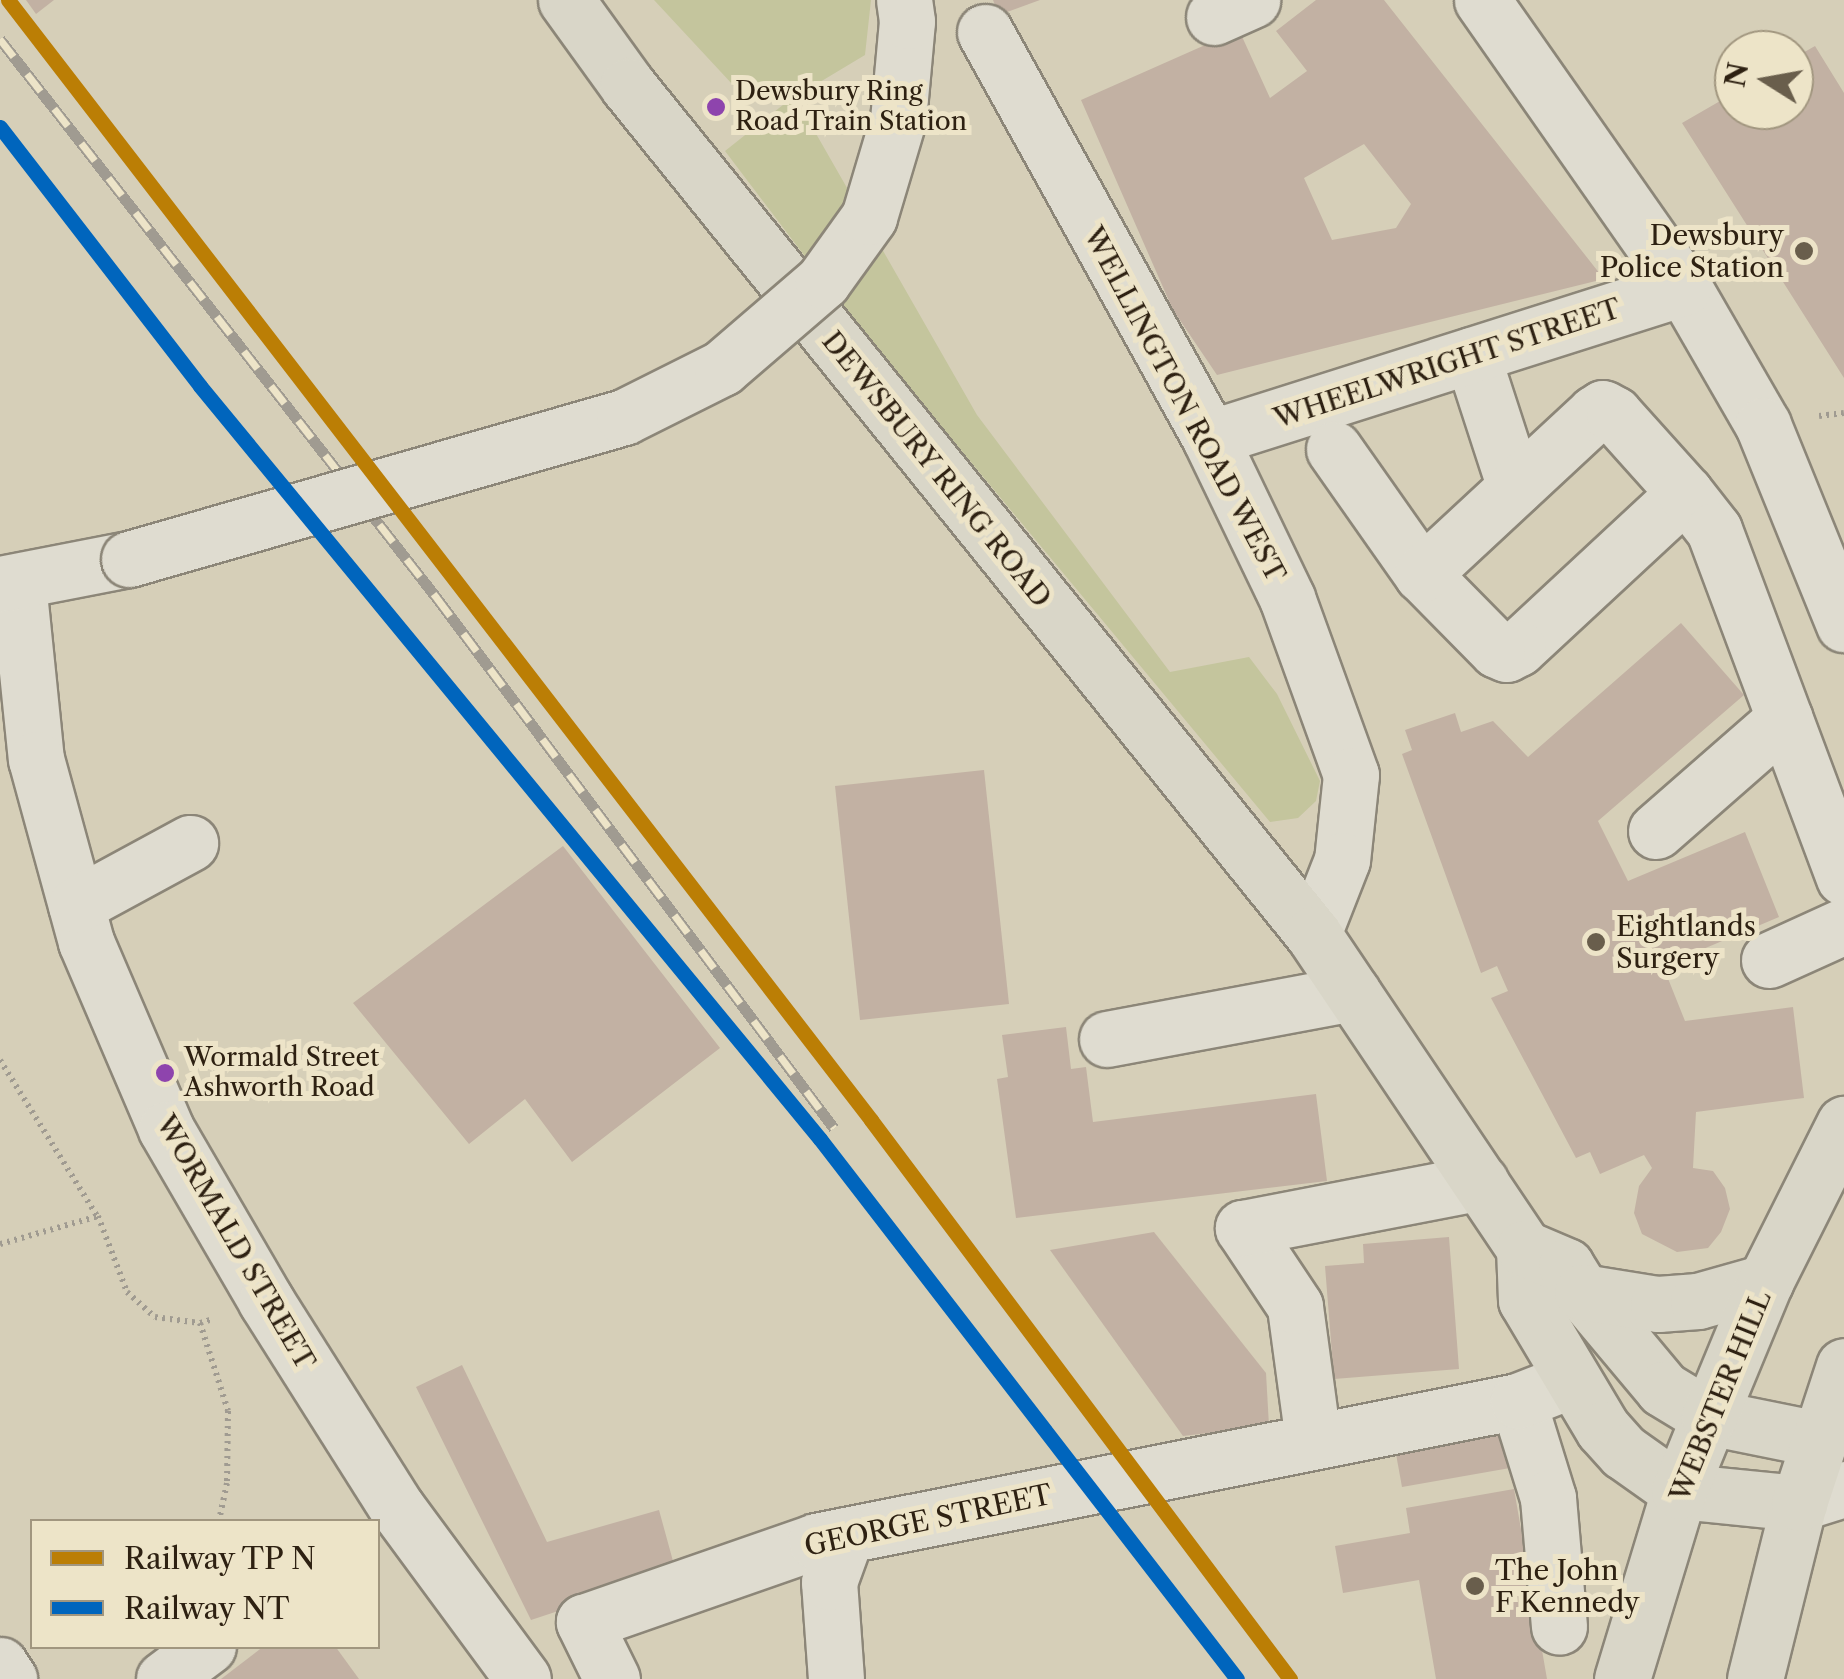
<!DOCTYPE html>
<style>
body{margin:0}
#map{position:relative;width:1844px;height:1679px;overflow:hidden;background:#d6cfb8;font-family:"Libre Caslon Text",serif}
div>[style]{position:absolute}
.green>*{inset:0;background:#c4c59d}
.building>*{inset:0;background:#c2b1a3}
.path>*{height:6px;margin-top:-3px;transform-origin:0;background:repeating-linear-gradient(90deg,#a09b91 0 2.5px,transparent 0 7.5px)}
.roads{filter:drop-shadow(2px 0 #8c8678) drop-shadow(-2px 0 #8c8678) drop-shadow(0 2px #8c8678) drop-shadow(0 -2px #8c8678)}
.minor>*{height:55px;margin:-27.5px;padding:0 27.5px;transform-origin:27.5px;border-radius:27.5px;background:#dfdcd0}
.highway>*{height:55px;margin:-27.5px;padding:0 27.5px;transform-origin:27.5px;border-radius:27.5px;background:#d9d6c8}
.rail>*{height:11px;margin-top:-5.5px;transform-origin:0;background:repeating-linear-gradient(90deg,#ede4c8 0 22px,#a09b91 0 44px);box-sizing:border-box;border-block:2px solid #a09b91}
.bridges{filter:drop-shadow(2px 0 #8c8678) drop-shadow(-2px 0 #8c8678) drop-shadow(0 2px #8c8678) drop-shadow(0 -2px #8c8678)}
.minor-bridge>*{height:55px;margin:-27.5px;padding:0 27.5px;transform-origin:27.5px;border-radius:27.5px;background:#dfdcd0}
.rail-1>*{height:15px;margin:-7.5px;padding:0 7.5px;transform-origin:7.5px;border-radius:7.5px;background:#bb7e05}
.rail-2>*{height:15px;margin:-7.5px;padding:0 7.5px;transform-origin:7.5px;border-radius:7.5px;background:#0065bd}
.dots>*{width:28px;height:28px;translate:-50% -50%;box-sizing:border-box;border:5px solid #ede4c8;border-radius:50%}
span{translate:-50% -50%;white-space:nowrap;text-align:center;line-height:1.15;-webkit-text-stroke:10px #ede4c8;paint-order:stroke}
.bus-label{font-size:26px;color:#2e2112}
.left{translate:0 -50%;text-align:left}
.poi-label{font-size:28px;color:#2e2112}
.right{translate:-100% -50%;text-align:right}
.street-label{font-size:28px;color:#2e2112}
.legend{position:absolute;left:30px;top:1519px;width:350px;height:130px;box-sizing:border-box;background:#ede4c8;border:2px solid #a1967f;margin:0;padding:12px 18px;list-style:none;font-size:30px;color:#2e2112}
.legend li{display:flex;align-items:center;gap:20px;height:50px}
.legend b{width:50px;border:2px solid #a1967f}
.north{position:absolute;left:1714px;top:30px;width:100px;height:100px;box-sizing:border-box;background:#ede4c8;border:2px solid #a1967f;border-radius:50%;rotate:281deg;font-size:28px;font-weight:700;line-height:40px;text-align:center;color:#2e2112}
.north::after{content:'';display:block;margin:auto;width:35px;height:45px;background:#695e4c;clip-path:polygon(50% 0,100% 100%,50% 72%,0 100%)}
</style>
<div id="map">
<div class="green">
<i style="clip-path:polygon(654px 0,871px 0,865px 55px,795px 97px,977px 415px,1170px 672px,1249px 657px,1277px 694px,1320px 781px,1316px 801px,1298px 818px,1270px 822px,857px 325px,725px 151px,793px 97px,733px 85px)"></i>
</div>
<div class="building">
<i style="clip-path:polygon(26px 0,54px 0,36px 14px)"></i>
<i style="clip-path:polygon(993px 0,1040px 0,999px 15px)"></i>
<i style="clip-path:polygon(evenodd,1316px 0,1384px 0,1604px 279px,1217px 375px,1173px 310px,1081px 100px,1239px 30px,1270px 98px,1307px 71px,1276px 31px,1316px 0,1364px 144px,1411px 204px,1396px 228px,1332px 240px,1304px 178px,1364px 144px)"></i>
<i style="clip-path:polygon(1815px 46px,1844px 93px,1844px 378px,1682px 123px,1734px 93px,1734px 110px,1794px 110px,1794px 58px)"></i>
<i style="clip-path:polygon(1681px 623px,1744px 695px,1598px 821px,1628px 881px,1745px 832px,1779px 917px,1663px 966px,1685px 1021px,1793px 1007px,1804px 1098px,1696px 1112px,1693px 1168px,1713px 1171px,1725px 1188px,1730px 1209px,1721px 1232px,1708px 1248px,1677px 1252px,1642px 1234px,1634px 1213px,1639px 1186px,1652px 1168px,1644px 1155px,1600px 1174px,1590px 1152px,1576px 1158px,1491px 998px,1508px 991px,1497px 966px,1481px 973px,1402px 754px,1412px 750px,1405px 730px,1455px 713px,1461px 732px,1493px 721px,1528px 757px)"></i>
<i style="clip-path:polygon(984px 770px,1009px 1004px,860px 1020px,835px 786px)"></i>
<i style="clip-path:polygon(563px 846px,720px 1048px,572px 1162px,525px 1099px,469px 1144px,353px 1003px)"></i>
<i style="clip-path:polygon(1066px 1027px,1071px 1069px,1086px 1067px,1093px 1122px,1316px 1094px,1327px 1181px,1016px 1218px,997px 1079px,1008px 1077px,1002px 1035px)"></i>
<i style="clip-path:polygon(1154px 1232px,1266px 1373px,1269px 1426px,1183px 1436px,1050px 1250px)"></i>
<i style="clip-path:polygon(1449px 1237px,1459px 1369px,1334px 1379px,1325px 1266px,1364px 1263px,1363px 1244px)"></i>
<i style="clip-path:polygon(462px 1365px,547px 1542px,659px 1510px,676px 1572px,531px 1620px,416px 1387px)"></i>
<i style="clip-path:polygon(1503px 1424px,1510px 1468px,1402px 1487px,1394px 1443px)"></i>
<i style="clip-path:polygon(1514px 1489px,1547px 1679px,1436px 1679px,1419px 1580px,1343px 1593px,1335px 1546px,1410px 1533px,1406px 1508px)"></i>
<i style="clip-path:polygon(264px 1646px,335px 1646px,359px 1679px,221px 1679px)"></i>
</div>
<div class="path">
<i style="left:1819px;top:416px;width:25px;rotate:-7deg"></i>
<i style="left:0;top:1060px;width:184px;rotate:58.1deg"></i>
<i style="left:0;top:1244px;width:102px;rotate:-15.9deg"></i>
<i style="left:98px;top:1216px;width:81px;rotate:69.1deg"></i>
<i style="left:127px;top:1292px;width:38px;rotate:42deg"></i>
<i style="left:155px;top:1317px;width:45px;rotate:7.6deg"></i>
<i style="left:200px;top:1323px;width:14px;rotate:-17deg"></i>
<i style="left:200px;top:1323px;width:92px;rotate:72.3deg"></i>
<i style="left:228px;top:1411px;width:72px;rotate:90.8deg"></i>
<i style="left:227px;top:1483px;width:40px;rotate:102deg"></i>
</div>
<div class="roads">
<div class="minor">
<i style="left:1482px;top:0;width:352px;rotate:55deg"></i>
<i style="left:1684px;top:288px;width:158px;rotate:60deg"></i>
<i style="left:1763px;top:425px;width:215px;rotate:67.9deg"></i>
<i style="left:1214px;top:17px;width:42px;rotate:-24.1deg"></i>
<i style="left:985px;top:32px;width:464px;rotate:61deg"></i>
<i style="left:1210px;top:438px;width:178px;rotate:64.3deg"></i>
<i style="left:1287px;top:598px;width:188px;rotate:70.1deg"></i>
<i style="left:1351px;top:775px;width:85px;rotate:96deg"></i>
<i style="left:1342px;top:860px;width:79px;rotate:111.4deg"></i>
<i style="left:1472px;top:355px;width:139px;rotate:72deg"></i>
<i style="left:1210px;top:438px;width:497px;rotate:-17.6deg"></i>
<i style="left:1334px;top:449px;width:153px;rotate:54.9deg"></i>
<i style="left:1685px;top:493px;width:228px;rotate:137.1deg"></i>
<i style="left:1518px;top:648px;width:13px;rotate:153deg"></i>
<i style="left:1506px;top:654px;width:10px;rotate:-156deg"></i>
<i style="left:1497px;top:650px;width:107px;rotate:-134.6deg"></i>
<i style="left:1422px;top:574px;width:236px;rotate:-42.9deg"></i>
<i style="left:1595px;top:413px;width:9px;rotate:-32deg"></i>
<i style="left:1603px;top:408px;width:13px;rotate:29deg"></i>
<i style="left:1614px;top:414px;width:106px;rotate:48.1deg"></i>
<i style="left:1685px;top:493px;width:47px;rotate:51.9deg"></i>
<i style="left:1714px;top:530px;width:371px;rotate:69.5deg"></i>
<i style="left:18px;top:583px;width:177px;rotate:84.2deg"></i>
<i style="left:36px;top:759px;width:190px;rotate:74.7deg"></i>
<i style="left:86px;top:942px;width:203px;rotate:66.8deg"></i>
<i style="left:166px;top:1129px;width:199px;rotate:59.8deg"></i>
<i style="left:266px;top:1301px;width:245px;rotate:57.7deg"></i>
<i style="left:397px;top:1508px;width:212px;rotate:53.6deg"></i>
<i style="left:0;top:584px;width:131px;rotate:-11deg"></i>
<i style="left:1656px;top:831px;width:171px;rotate:-41.2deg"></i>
<i style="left:76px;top:905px;width:130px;rotate:-28.5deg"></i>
<i style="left:1769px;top:960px;width:82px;rotate:-24.4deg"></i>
<i style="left:1107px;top:1039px;width:250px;rotate:-10.6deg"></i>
<i style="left:1518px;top:1401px;width:102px;rotate:72.8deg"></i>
<i style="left:1548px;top:1498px;width:129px;rotate:85.1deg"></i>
<i style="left:1313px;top:1440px;width:135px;rotate:-97.7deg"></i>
<i style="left:1295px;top:1306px;width:94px;rotate:-123.7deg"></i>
<i style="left:1243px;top:1228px;width:242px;rotate:-10.9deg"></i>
<i style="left:1799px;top:1503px;width:47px;rotate:-17.3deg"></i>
<i style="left:0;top:1665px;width:17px;rotate:57deg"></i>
<i style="left:164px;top:1679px;width:55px;rotate:-36.9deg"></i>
<i style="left:612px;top:1679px;width:64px;rotate:-116.2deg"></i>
<i style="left:584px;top:1622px;width:246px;rotate:-19.2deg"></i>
<i style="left:816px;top:1541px;width:716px;rotate:-11.28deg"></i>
<i style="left:1518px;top:1401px;width:58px;rotate:-21.3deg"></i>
<i style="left:836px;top:1679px;width:97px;rotate:-94.1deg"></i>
<i style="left:829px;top:1582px;width:50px;rotate:-70.1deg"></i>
</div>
<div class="highway">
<i style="left:566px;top:0;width:106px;rotate:54.2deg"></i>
<i style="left:628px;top:86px;width:1090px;rotate:51.07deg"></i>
<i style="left:1313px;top:934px;width:378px;rotate:56.1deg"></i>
<i style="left:1524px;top:1248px;width:52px;rotate:87.8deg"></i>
<i style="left:1526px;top:1300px;width:150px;rotate:59.2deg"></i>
<i style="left:1603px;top:1429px;width:31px;rotate:48deg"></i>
<i style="left:1624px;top:1452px;width:67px;rotate:35.3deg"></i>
<i style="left:1679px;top:1491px;width:121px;rotate:5.7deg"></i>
<i style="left:1524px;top:1248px;width:46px;rotate:23.2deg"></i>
<i style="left:1566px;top:1266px;width:31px;rotate:58deg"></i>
<i style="left:1582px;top:1292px;width:126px;rotate:50.1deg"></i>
<i style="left:1663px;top:1389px;width:54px;rotate:31.3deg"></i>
<i style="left:1709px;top:1417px;width:111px;rotate:11.4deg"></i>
<i style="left:1582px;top:1292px;width:77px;rotate:9deg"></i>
<i style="left:1658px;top:1304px;width:40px;rotate:-4.3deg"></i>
<i style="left:1698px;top:1301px;width:70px;rotate:-15.8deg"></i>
<i style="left:1622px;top:1679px;width:196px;rotate:-73.1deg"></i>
<i style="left:1679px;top:1491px;width:80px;rotate:-67.9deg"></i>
<i style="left:1709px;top:1417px;width:146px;rotate:-67.5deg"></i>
<i style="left:1765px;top:1282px;width:177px;rotate:-63.4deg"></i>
<i style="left:1755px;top:1679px;width:181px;rotate:-76deg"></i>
<i style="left:1799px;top:1503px;width:144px;rotate:-71.8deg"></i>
</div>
</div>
<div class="rail">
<i style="left:0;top:39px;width:710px;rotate:51.98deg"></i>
<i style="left:437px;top:598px;width:662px;rotate:53.16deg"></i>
</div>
<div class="bridges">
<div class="minor-bridge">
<i style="left:129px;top:559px;width:515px;rotate:-16.01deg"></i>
<i style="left:624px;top:417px;width:110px;rotate:-26.6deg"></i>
<i style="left:722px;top:368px;width:133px;rotate:-40.7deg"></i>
<i style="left:823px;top:281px;width:79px;rotate:-54.3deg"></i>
<i style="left:869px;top:217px;width:101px;rotate:-73.4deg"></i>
<i style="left:898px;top:120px;width:99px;rotate:-84.8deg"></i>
<i style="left:907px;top:21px;width:21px;rotate:-98deg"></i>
</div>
</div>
<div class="rail-1">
<i style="left:8px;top:0;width:1414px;rotate:52.38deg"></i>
<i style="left:871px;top:1120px;width:699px;rotate:53.15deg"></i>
</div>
<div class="rail-2">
<i style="left:0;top:127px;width:327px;rotate:52.3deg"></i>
<i style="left:200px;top:386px;width:975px;rotate:50.53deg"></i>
<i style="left:820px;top:1139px;width:682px;rotate:52.32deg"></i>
</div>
<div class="dots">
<i style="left:716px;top:107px;background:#8e44ad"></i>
<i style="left:1804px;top:251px;background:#695e4c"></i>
<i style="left:1596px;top:942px;background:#695e4c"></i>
<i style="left:165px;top:1073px;background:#8e44ad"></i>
<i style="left:1475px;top:1586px;background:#695e4c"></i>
</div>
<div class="bus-label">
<span class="left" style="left:735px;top:107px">Dewsbury Ring<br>Road Train Station</span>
<span class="left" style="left:184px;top:1073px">Wormald Street<br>Ashworth Road</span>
</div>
<div class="poi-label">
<span class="right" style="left:1784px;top:251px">Dewsbury<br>Police Station</span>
<span class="left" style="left:1616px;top:942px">Eightlands<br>Surgery</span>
<span class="left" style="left:1495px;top:1586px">The John<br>F Kennedy</span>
</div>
<div class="street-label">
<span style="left:1447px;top:363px;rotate:-18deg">WHEELWRIGHT STREET</span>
<span style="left:1185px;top:404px;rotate:62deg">WELLINGTON ROAD WEST</span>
<span style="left:937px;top:469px;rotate:51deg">DEWSBURY RING ROAD</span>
<span style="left:236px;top:1242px;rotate:60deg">WORMALD STREET</span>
<span style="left:1720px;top:1396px;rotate:-68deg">WEBSTER HILL</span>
<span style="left:928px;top:1520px;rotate:-12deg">GEORGE STREET</span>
</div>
<ul class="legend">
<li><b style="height:12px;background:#bb7e05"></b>Railway TP N</li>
<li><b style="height:12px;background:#0065bd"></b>Railway NT</li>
</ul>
<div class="north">N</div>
</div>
